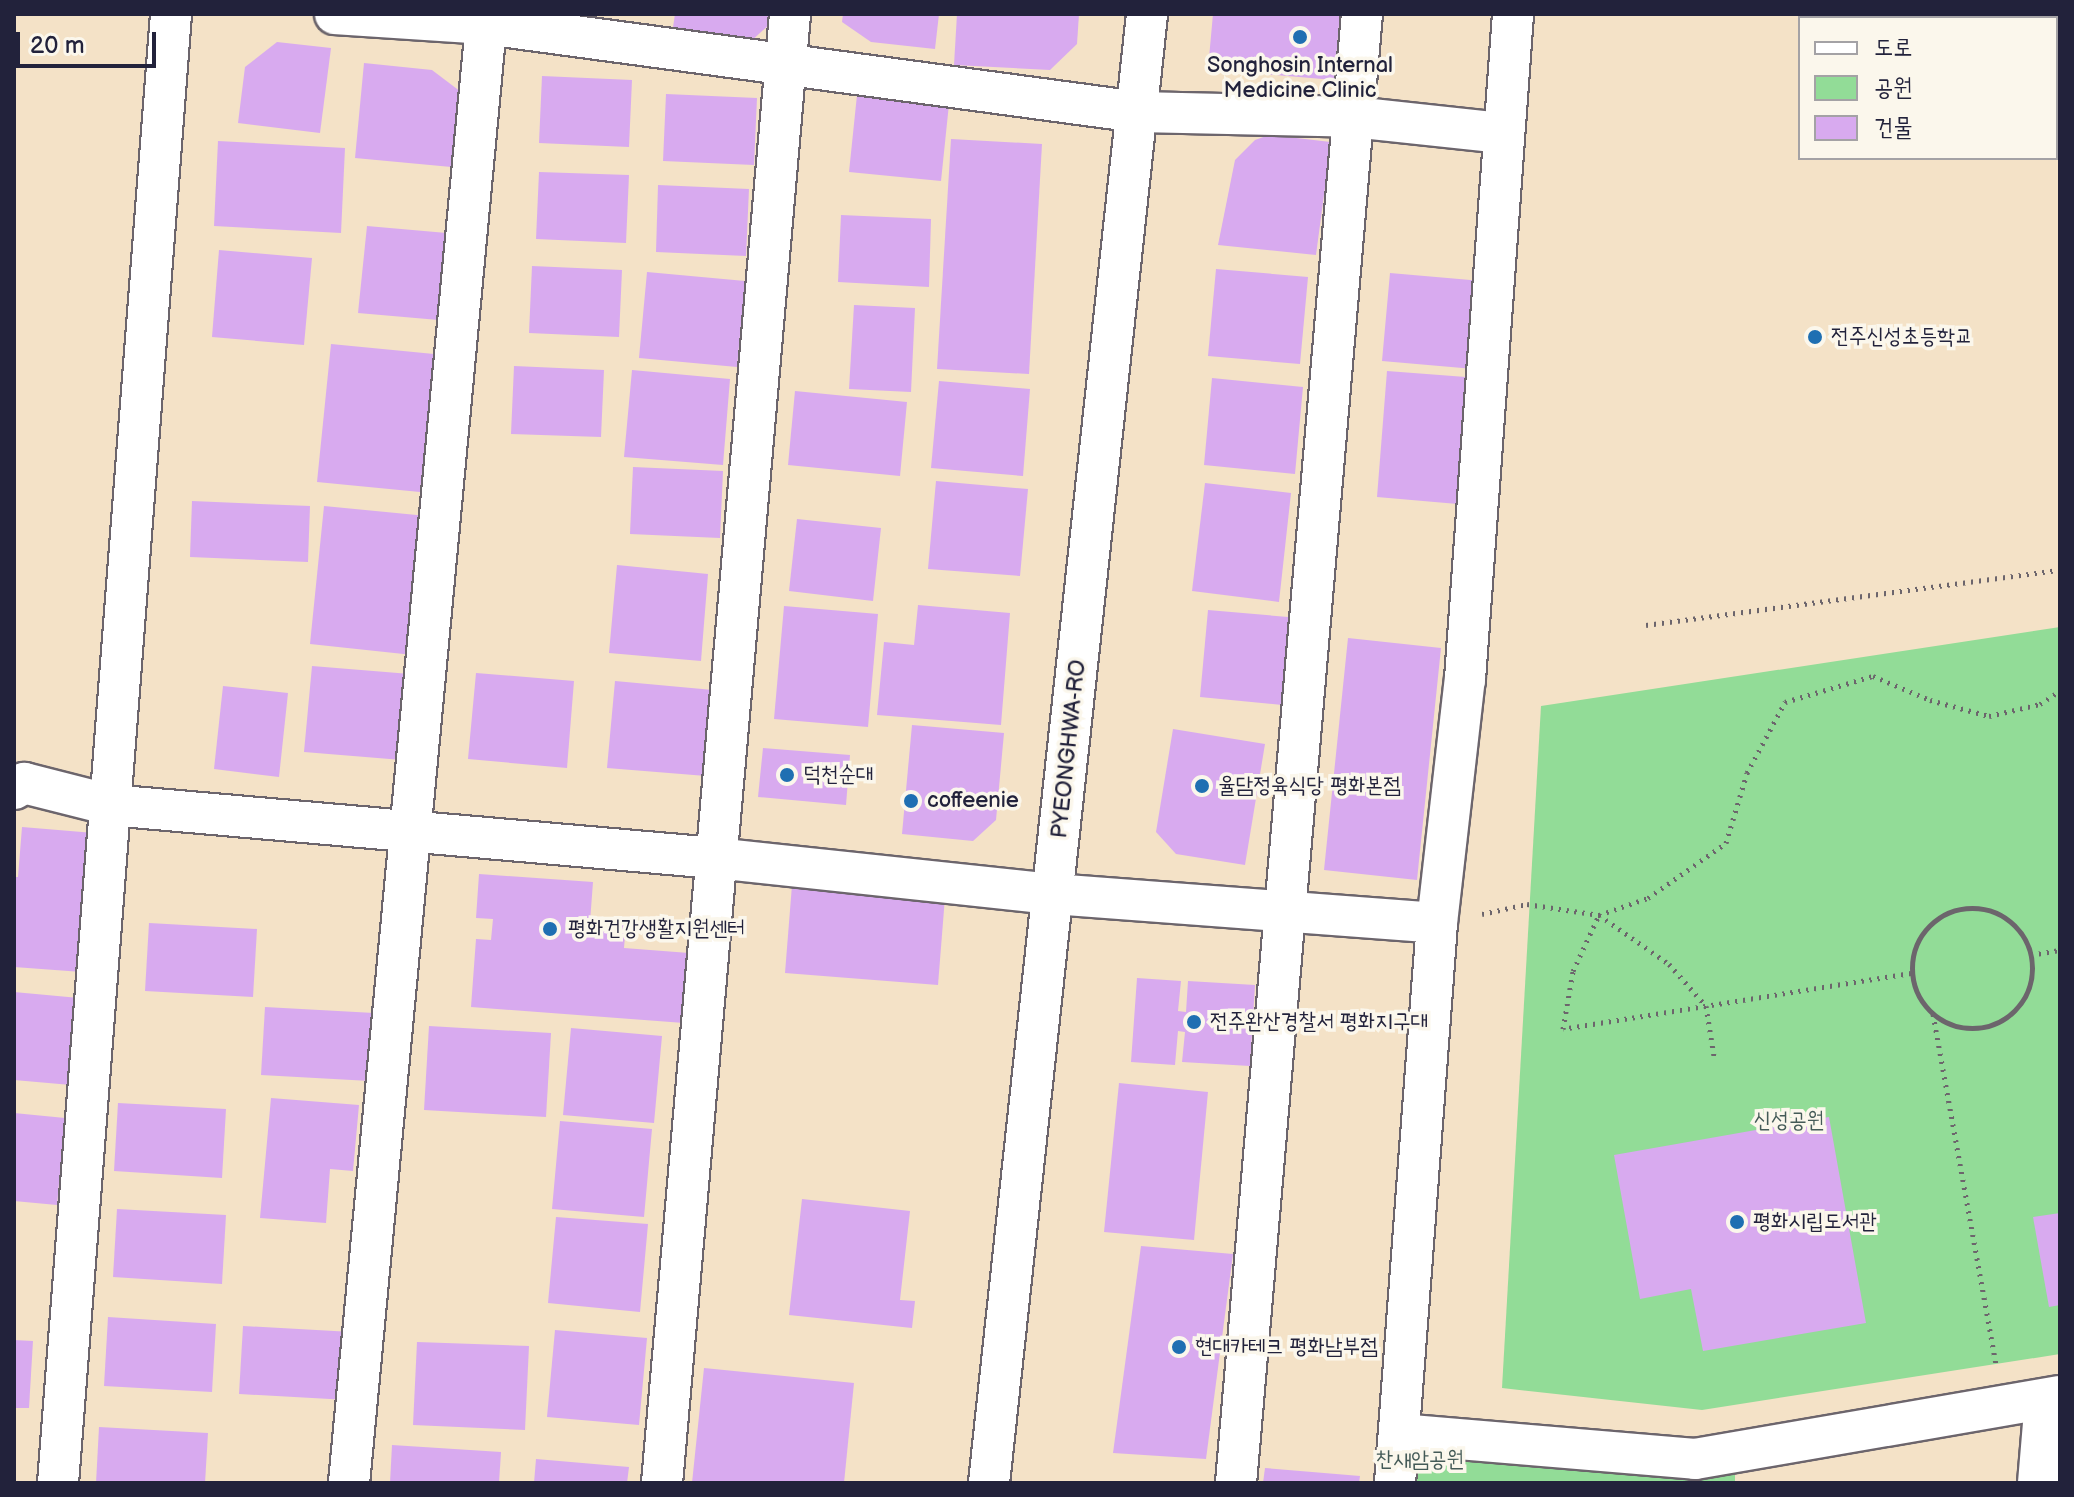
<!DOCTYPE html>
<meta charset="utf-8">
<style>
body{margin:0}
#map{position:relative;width:2074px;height:1497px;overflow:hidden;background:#f4e2c7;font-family:"Balsamiq Sans","Poor Story",sans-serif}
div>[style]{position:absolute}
.green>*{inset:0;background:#92dc97}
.building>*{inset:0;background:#d8aaef}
.path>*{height:5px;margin-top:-2.5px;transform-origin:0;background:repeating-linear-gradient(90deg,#6c656c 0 2px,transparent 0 8px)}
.path>.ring{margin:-2.5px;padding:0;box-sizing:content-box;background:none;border:5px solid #6c656c;border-radius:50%}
.roads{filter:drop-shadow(2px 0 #6c656c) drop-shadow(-2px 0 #6c656c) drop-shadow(0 2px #6c656c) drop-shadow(0 -2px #6c656c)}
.minor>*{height:40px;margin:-20px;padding:0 20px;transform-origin:20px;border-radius:20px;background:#fff}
.dots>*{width:22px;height:22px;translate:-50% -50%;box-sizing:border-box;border:4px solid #fbf7ec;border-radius:50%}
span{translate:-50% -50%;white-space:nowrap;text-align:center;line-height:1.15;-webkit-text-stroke:7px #fbf7ec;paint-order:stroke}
.poi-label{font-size:22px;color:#22223b}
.left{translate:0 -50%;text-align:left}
.street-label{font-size:22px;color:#22223b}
.park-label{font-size:22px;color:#445a57}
.frame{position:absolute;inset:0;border:16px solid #22223b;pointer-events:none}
.legend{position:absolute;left:1798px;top:16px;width:260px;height:144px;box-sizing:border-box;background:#fbf7ec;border:2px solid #a4a2a5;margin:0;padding:10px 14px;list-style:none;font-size:24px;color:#22223b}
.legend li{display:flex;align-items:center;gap:16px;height:40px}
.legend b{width:40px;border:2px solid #a4a2a5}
.scale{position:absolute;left:16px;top:32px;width:140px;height:36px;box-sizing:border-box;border:4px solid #22223b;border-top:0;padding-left:10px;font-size:24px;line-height:28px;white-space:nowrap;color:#22223b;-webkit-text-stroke:6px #fbf7ec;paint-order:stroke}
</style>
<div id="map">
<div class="green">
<i style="clip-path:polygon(2060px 627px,2060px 1354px,1702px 1410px,1502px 1388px,1541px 706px)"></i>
<i style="clip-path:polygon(1399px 1434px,1735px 1452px,1735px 1483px,1395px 1483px)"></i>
</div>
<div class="building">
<i style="clip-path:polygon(675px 14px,773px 14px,772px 22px,749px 43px,672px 34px)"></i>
<i style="clip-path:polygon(843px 14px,939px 14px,935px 49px,871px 42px,842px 22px)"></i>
<i style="clip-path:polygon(957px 14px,1079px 14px,1077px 44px,1050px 70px,954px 65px)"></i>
<i style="clip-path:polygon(1213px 14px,1340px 14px,1334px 80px,1208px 69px)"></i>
<i style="clip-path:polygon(277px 42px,331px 48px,320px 133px,238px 123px,245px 67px)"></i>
<i style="clip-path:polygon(364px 63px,432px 70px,469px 98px,462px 168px,355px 158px)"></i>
<i style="clip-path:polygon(542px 76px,632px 80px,629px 147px,539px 143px)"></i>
<i style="clip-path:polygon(666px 94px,757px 98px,754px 165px,663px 161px)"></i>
<i style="clip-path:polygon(857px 95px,949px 104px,941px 181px,849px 172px)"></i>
<i style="clip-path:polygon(1269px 135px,1331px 142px,1316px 255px,1218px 245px,1235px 160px,1255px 140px)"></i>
<i style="clip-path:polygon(951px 139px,1042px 144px,1029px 374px,937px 369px)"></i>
<i style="clip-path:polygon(218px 141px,345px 148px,341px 233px,214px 226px)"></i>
<i style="clip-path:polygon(539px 172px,629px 175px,626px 243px,536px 239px)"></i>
<i style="clip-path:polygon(658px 185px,749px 189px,746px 256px,656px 252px)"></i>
<i style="clip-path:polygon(841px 215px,931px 219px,929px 287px,838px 282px)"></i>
<i style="clip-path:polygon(367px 226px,458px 234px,450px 321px,358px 313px)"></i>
<i style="clip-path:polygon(219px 250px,312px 258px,304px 345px,212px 337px)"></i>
<i style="clip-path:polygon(532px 266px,622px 270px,619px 337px,529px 333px)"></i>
<i style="clip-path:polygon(1216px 269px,1308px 277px,1300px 364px,1208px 356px)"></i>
<i style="clip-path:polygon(647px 272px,745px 281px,737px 367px,639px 358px)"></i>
<i style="clip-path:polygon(1390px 273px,1482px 281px,1474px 369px,1382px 361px)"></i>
<i style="clip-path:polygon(854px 305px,915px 308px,911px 392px,849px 389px)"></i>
<i style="clip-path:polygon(331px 344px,434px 354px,420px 492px,317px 482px)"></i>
<i style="clip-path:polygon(514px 366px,604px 370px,601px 437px,511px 434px)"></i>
<i style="clip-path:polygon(632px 370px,730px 379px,723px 465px,624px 457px)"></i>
<i style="clip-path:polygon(1387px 371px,1479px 378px,1469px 505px,1377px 497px)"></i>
<i style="clip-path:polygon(1212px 378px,1303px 387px,1295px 474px,1204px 465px)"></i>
<i style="clip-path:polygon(939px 381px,1030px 389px,1023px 476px,931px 468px)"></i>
<i style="clip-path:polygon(795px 391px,907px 402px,900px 476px,788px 465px)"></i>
<i style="clip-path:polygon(633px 467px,723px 471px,720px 538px,630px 534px)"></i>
<i style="clip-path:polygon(936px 481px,1028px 489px,1020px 576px,928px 569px)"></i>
<i style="clip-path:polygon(1205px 483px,1291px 493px,1279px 602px,1192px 591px)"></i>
<i style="clip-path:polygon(192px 501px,310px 506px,308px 562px,190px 557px)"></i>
<i style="clip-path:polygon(324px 506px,427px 516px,413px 655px,310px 644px)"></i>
<i style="clip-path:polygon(797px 519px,881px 528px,873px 601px,789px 591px)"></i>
<i style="clip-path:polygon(617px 565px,708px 574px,701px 661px,609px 653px)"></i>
<i style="clip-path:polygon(918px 605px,1010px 613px,1001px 725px,877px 715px,884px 642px,914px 645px)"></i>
<i style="clip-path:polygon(784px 606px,878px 614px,868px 727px,774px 719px)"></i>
<i style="clip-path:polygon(1208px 610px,1300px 618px,1292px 706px,1200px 697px)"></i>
<i style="clip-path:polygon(1348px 638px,1441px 648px,1417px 880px,1324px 870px)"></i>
<i style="clip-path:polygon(312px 666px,410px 674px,402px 760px,304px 752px)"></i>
<i style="clip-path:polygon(476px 673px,574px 681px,567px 768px,468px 759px)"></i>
<i style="clip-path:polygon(615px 681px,713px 690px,706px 776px,607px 768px)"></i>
<i style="clip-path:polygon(223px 686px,288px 693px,279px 777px,214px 769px)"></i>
<i style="clip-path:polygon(912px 725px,1004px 733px,996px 820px,973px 841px,902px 834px)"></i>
<i style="clip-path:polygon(1173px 729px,1265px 744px,1245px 865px,1176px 854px,1156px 832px)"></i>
<i style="clip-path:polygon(763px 748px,850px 755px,846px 805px,758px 797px)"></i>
<i style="clip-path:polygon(22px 827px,94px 833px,82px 972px,14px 967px,14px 877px,18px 877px)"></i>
<i style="clip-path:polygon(479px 874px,593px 882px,590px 922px,626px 924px,624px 948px,689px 953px,684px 1023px,471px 1007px,476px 939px,491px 940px,493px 919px,476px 918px)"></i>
<i style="clip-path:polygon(792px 885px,945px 897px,938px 985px,785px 973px)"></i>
<i style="clip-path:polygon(149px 923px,257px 929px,253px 997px,145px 991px)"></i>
<i style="clip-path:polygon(1137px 978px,1181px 981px,1178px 1011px,1186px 1012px,1188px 981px,1255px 985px,1250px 1066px,1182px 1062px,1185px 1032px,1178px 1031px,1175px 1065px,1131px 1062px)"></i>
<i style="clip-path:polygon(14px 992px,79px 998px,71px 1085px,14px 1080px)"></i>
<i style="clip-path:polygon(265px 1007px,374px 1013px,370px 1081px,261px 1075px)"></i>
<i style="clip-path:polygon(429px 1026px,551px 1033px,546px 1117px,424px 1110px)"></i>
<i style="clip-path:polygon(571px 1028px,662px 1036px,654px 1123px,563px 1115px)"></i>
<i style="clip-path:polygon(1119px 1083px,1208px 1092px,1194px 1240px,1104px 1232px)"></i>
<i style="clip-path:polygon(271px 1098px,359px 1105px,353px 1171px,330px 1169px,326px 1223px,260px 1218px)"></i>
<i style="clip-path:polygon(118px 1103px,226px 1109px,222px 1178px,114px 1171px)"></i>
<i style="clip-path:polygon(14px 1113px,65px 1118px,57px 1205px,14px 1201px)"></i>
<i style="clip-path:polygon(1829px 1117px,1866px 1323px,1703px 1351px,1691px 1289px,1640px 1299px,1614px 1155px)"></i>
<i style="clip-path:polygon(560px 1121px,652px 1129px,644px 1217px,552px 1209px)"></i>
<i style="clip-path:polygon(802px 1199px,910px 1211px,900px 1300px,915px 1301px,912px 1328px,789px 1315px)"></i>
<i style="clip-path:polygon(117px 1209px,226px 1215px,222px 1284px,113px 1277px)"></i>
<i style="clip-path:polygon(2060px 1213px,2060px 1305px,2049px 1307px,2033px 1217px)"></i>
<i style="clip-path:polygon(556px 1217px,648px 1224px,640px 1312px,548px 1303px)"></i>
<i style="clip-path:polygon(1141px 1246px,1233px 1254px,1206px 1459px,1113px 1453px)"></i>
<i style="clip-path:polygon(108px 1317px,216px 1324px,212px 1392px,104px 1386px)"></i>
<i style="clip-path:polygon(243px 1326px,352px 1332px,348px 1400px,239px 1394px)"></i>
<i style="clip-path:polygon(555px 1330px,647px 1338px,639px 1425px,547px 1417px)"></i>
<i style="clip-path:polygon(14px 1340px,33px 1341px,29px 1408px,14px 1408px)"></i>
<i style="clip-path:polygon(417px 1342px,529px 1346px,525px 1430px,413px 1425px)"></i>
<i style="clip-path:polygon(704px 1368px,854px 1383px,844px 1483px,692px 1483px)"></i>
<i style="clip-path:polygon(99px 1427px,208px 1433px,205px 1483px,96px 1483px)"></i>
<i style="clip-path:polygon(392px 1445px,501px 1452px,499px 1483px,390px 1483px)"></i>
<i style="clip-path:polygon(536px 1459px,629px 1467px,627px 1483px,534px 1483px)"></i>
<i style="clip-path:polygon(1265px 1468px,1360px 1476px,1359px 1483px,1263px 1483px)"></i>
</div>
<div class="path">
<i style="left:1646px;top:625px;width:418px;rotate:-7.6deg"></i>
<i class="ring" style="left:1912px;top:908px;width:115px;height:115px"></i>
<i style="left:1482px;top:914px;width:46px;rotate:-12.5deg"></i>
<i style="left:1527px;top:904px;width:73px;rotate:8.7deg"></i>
<i style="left:1599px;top:915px;width:85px;rotate:35deg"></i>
<i style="left:1669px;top:964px;width:56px;rotate:48.6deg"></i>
<i style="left:1706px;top:1006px;width:51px;rotate:80.9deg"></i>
<i style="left:2031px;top:955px;width:29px;rotate:-10deg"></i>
<i style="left:1911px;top:973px;width:352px;rotate:170.9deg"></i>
<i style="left:1563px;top:1029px;width:59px;rotate:-80.2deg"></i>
<i style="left:1573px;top:971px;width:62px;rotate:-65.1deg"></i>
<i style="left:1599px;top:915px;width:52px;rotate:-19.1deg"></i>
<i style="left:1648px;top:898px;width:95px;rotate:-35.2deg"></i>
<i style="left:1726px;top:843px;width:73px;rotate:-73.3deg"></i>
<i style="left:1747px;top:773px;width:81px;rotate:-61.8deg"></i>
<i style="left:1785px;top:702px;width:92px;rotate:-16.5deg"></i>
<i style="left:1873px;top:676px;width:62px;rotate:22.8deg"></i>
<i style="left:1930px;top:700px;width:61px;rotate:15.2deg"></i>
<i style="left:1989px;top:716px;width:52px;rotate:-13.2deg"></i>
<i style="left:2040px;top:704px;width:24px;rotate:-33deg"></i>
<i style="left:1933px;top:1014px;width:356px;rotate:79.8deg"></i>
</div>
<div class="roads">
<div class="minor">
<i style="left:335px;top:14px;width:151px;rotate:3.8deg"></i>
<i style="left:486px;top:24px;width:658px;rotate:7.69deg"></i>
<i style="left:1138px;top:112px;width:215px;rotate:1.3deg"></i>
<i style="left:1353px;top:117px;width:151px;rotate:6.1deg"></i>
<i style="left:14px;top:789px;width:12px;rotate:-31deg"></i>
<i style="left:24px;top:783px;width:89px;rotate:14.3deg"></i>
<i style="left:110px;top:805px;width:607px;rotate:5.01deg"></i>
<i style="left:715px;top:858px;width:340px;rotate:6.1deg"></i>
<i style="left:1053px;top:894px;width:385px;rotate:4.3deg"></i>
<i style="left:1399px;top:1434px;width:297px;rotate:4.8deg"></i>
<i style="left:1695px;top:1459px;width:370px;rotate:-9.8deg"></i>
<i style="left:58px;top:1483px;width:1473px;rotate:-85.6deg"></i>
<i style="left:349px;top:1483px;width:1475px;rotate:-84.63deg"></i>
<i style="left:662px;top:1483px;width:1475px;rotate:-85.02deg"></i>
<i style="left:989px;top:1483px;width:1477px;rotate:-83.86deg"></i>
<i style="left:1236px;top:1483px;width:1474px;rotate:-85.1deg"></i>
<i style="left:1395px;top:1483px;width:562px;rotate:-85.71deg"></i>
<i style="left:1437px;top:923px;width:246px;rotate:-83.5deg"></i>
<i style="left:1465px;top:679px;width:667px;rotate:-85.87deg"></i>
<i style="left:2038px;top:1483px;width:84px;rotate:-85.2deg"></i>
</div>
</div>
<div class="dots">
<i style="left:1300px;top:37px;background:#1f6fb2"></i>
<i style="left:1815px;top:337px;background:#1f6fb2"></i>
<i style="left:787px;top:775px;background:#1f6fb2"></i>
<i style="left:1202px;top:786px;background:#1f6fb2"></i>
<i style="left:911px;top:801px;background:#1f6fb2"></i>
<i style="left:550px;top:929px;background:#1f6fb2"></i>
<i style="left:1194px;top:1022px;background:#1f6fb2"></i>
<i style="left:1737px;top:1222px;background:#1f6fb2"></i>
<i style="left:1179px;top:1347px;background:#1f6fb2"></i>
</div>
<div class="poi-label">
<span style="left:1300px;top:78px">Songhosin Internal<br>Medicine Clinic</span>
<span class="left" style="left:1831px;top:337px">전주신성초등학교</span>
<span class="left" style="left:803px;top:775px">덕천순대</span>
<span class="left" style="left:1218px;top:786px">율담정육식당 평화본점</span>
<span class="left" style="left:927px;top:801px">coffeenie</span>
<span class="left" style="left:568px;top:929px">평화건강생활지원센터</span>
<span class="left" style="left:1210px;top:1022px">전주완산경찰서 평화지구대</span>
<span class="left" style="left:1753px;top:1222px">평화시립도서관</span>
<span class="left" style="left:1195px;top:1347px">현대카테크 평화남부점</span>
</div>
<div class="street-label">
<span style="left:1069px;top:749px;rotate:-84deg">PYEONGHWA-RO</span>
</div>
<div class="park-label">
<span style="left:1789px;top:1121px">신성공원</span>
<span style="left:1420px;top:1460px">찬새암공원</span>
</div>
<div class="frame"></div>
<ul class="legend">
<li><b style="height:10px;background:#fff"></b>도로</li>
<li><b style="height:22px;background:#92dc97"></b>공원</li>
<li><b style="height:22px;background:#d8aaef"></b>건물</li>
</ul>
<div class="scale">20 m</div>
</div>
